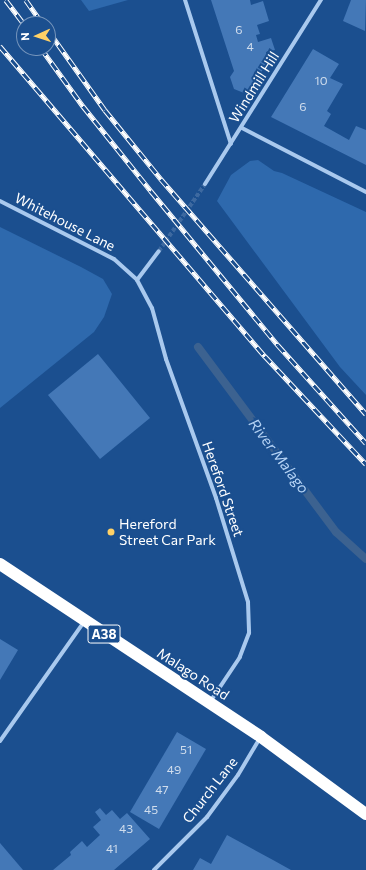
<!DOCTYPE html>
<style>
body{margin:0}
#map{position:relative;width:366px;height:870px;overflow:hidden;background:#1b4f8f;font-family:Commissioner,sans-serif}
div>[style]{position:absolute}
.green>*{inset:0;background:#2e69ad}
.stream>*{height:8px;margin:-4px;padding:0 4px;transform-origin:4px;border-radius:4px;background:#3c6290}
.building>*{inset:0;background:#4478b7}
.street-tunnel>*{height:4px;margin-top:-2px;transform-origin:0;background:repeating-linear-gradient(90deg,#3d69a0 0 4px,transparent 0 6px)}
.street>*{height:4px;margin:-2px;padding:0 2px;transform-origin:2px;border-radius:2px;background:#a9c9ee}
.highway>*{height:12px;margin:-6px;padding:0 6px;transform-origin:6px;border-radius:6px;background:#fff}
.rail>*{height:4.5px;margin-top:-2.25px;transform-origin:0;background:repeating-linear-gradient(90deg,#1b4f8f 0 9px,#fff 0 18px);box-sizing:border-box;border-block:1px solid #fff}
.dots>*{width:11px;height:11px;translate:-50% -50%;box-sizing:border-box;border:2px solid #1b4f8f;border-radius:50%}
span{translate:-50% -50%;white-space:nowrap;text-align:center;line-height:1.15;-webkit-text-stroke:4px #1b4f8f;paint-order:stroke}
.number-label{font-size:12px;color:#d0dded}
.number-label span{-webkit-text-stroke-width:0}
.shield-label span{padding:1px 3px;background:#1b4f8f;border:1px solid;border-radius:3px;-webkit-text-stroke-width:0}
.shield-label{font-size:13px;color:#fff;font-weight:700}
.street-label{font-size:14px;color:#fff}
.poi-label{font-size:14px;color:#fff}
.left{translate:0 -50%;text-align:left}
.water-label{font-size:15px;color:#b5d3f5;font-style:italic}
.north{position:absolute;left:16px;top:16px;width:40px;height:40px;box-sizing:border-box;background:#1b4f8f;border:1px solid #7695bc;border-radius:50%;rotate:267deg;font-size:11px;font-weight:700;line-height:16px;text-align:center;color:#fff}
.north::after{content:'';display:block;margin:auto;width:14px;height:18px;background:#ffd166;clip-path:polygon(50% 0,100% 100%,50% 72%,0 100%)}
</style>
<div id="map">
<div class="green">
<i style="clip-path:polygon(81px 0,128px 0,89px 11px)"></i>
<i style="clip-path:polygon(258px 160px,274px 171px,282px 173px,366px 212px,366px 395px,340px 367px,217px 201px,231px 175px,250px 161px)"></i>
<i style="clip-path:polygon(0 227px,81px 267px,103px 279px,112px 294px,104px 317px,94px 332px,0 408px)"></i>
</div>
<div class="stream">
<i style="left:198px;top:347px;width:231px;rotate:53.3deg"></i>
<i style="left:336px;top:532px;width:40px;rotate:42deg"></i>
</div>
<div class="building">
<i style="clip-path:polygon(211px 0,250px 0,251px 5px,263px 1px,269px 21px,257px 25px,260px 34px,256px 35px,258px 42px,271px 38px,275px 50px,266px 52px,268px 59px,255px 85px,244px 93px,234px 89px,230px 77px,234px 71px)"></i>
<i style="clip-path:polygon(351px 0,366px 0,365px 31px,343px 21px)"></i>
<i style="clip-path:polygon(313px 49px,339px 64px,330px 78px,343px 84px,327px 111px,331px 114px,324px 126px,349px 140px,356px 126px,366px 130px,366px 165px,271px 117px)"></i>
<i style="clip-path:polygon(98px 354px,150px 418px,100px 459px,48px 395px)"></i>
<i style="clip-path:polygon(0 639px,18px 650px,0 680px)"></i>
<i style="clip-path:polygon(177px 732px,206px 749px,159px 829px,130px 812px)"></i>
<i style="clip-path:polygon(100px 808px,106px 815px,112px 810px,120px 819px,127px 813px,150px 839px,114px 870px,53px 870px,71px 855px,70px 852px,82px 841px,87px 847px,100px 835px,93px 827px,101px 820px,95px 812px)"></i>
<i style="clip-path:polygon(227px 835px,273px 860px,291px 870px,193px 870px,200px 858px,211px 864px)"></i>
<i style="clip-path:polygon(0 843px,23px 870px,0 870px)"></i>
</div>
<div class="street-tunnel">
<i style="left:159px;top:251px;width:81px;rotate:-55.5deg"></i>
</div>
<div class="street">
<i style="left:185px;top:0;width:151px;rotate:72.3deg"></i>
<i style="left:242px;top:128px;width:140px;rotate:27.3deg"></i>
<i style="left:205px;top:184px;width:218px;rotate:-57.8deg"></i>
<i style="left:0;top:201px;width:128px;rotate:27deg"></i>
<i style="left:114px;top:259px;width:31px;rotate:42deg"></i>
<i style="left:137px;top:280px;width:32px;rotate:62deg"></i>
<i style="left:152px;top:308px;width:53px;rotate:74.6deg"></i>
<i style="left:166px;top:359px;width:148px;rotate:70.2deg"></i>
<i style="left:216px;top:498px;width:109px;rotate:72.9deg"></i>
<i style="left:248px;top:602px;width:31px;rotate:88deg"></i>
<i style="left:249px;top:633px;width:26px;rotate:111deg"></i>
<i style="left:240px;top:657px;width:54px;rotate:123.7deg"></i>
<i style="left:137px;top:280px;width:36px;rotate:-53deg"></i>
<i style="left:0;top:741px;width:146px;rotate:-54.8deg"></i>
<i style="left:154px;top:870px;width:75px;rotate:-45deg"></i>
<i style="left:207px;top:817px;width:52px;rotate:-53.6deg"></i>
<i style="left:238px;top:775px;width:43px;rotate:-59.3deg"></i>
</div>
<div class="highway">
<i style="left:0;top:564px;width:313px;rotate:33.5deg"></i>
<i style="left:261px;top:737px;width:130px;rotate:36.3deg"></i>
</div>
<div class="rail">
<i style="left:6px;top:0;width:30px;rotate:53deg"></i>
<i style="left:26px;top:0;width:29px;rotate:55deg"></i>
<i style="left:48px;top:30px;width:98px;rotate:54.5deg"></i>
<i style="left:105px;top:110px;width:89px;rotate:50.9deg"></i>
<i style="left:161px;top:179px;width:312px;rotate:48.9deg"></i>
<i style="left:0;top:46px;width:408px;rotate:49.5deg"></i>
<i style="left:265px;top:356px;width:148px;rotate:46.9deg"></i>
<i style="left:41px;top:48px;width:72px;rotate:54.1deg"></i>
<i style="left:83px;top:106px;width:109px;rotate:51.3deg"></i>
<i style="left:151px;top:191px;width:200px;rotate:50.5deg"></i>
<i style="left:278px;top:345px;width:132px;rotate:48.1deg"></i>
</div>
<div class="dots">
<i style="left:111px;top:532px;background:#ffd166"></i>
</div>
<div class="number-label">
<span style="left:239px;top:30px">6</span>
<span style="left:250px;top:47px">4</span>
<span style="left:321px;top:81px">10</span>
<span style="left:303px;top:107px">6</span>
<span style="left:186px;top:750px">51</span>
<span style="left:174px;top:770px">49</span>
<span style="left:162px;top:790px">47</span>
<span style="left:151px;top:810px">45</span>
<span style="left:126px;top:829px">43</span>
<span style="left:112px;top:849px">41</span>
</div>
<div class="shield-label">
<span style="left:104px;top:634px">A38</span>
</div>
<div class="street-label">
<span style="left:254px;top:87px;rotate:-58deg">Windmill Hill</span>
<span style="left:65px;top:222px;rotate:27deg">Whitehouse Lane</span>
<span style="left:223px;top:489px;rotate:71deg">Hereford Street</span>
<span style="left:193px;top:674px;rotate:33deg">Malago Road</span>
<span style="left:210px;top:790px;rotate:-52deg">Church Lane</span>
</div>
<div class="poi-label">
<span class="left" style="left:119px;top:532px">Hereford<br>Street Car Park</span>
</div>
<div class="water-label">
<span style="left:279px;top:456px;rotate:53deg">River Malago</span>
</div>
<div class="north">N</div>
</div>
